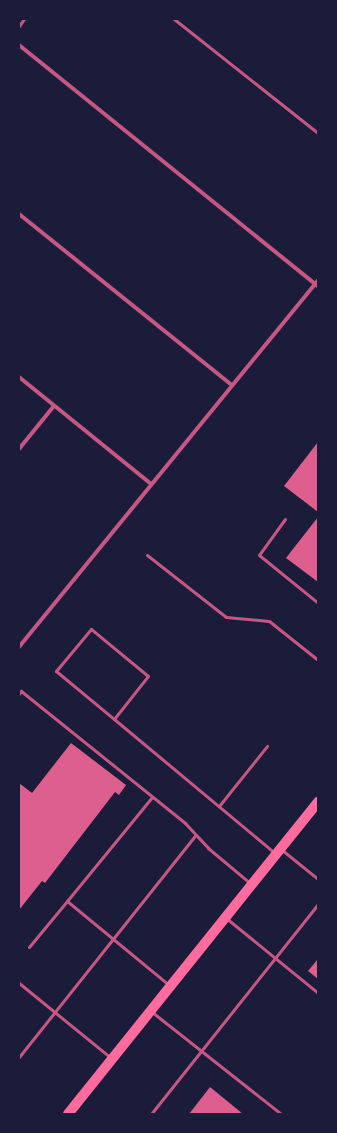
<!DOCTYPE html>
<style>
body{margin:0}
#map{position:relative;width:337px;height:1133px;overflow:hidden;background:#1b1b3a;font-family:"Nunito Sans",sans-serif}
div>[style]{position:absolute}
.building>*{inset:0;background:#dd5f8e}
.service>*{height:3px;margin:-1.5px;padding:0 1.5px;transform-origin:1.5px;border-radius:1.5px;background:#c65784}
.minor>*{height:4px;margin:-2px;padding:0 2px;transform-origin:2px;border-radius:2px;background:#c65784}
.primary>*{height:10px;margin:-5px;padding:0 5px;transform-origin:5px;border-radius:5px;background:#ff6b9d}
span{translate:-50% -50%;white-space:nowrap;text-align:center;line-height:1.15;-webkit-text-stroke:3.5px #1b1b3a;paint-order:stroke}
.frame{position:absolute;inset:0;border:20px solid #1b1b3a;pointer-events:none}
</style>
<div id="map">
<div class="building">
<i style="clip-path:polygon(318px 442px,318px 512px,284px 486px)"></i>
<i style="clip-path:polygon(318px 517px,318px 582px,286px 558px)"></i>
<i style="clip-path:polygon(71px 743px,126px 785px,119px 795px,115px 792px,45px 883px,42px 881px,19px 910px,19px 783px,32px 793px)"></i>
<i style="clip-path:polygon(318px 959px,318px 979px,308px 971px)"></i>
<i style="clip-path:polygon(210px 1087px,243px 1114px,189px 1114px)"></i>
</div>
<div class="service">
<i style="left:174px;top:19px;width:184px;rotate:38.4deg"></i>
<i style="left:19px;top:26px;width:9px;rotate:-54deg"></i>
<i style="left:285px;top:519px;width:44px;rotate:125.8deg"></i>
<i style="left:259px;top:555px;width:76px;rotate:39.1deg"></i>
<i style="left:147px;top:555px;width:100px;rotate:38.1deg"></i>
<i style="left:226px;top:617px;width:43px;rotate:5.3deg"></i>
<i style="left:269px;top:621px;width:63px;rotate:38.5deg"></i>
<i style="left:19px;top:694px;width:4px;rotate:-56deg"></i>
<i style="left:21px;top:691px;width:211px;rotate:38.8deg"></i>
<i style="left:185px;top:823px;width:34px;rotate:47deg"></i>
<i style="left:208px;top:848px;width:56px;rotate:39.9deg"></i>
<i style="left:114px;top:719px;width:55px;rotate:-51.7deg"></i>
<i style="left:148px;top:676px;width:74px;rotate:-140.5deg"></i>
<i style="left:91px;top:629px;width:55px;rotate:129.8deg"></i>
<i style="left:56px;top:671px;width:75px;rotate:39.6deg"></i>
<i style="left:114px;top:719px;width:209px;rotate:39.8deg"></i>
<i style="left:219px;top:806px;width:77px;rotate:-51.3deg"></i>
<i style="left:282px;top:850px;width:46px;rotate:38.9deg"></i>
<i style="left:67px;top:901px;width:134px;rotate:-50.7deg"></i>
<i style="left:226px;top:918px;width:119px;rotate:39.2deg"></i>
<i style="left:29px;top:947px;width:60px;rotate:-50.4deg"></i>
<i style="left:67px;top:901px;width:132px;rotate:39.5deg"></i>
<i style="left:19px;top:983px;width:119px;rotate:39.2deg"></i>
<i style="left:152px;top:1012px;width:164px;rotate:38.3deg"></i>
<i style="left:19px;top:1057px;width:283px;rotate:-51.5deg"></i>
<i style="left:151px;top:1114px;width:268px;rotate:-51.5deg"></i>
</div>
<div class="minor">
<i style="left:19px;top:45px;width:384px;rotate:38.9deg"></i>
<i style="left:19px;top:214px;width:273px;rotate:38.8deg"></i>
<i style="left:19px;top:377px;width:170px;rotate:39deg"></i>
<i style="left:19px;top:449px;width:55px;rotate:-50.9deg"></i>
<i style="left:19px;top:647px;width:473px;rotate:-50.8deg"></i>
</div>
<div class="primary">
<i style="left:68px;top:1114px;width:400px;rotate:-51.3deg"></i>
</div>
<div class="frame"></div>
</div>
